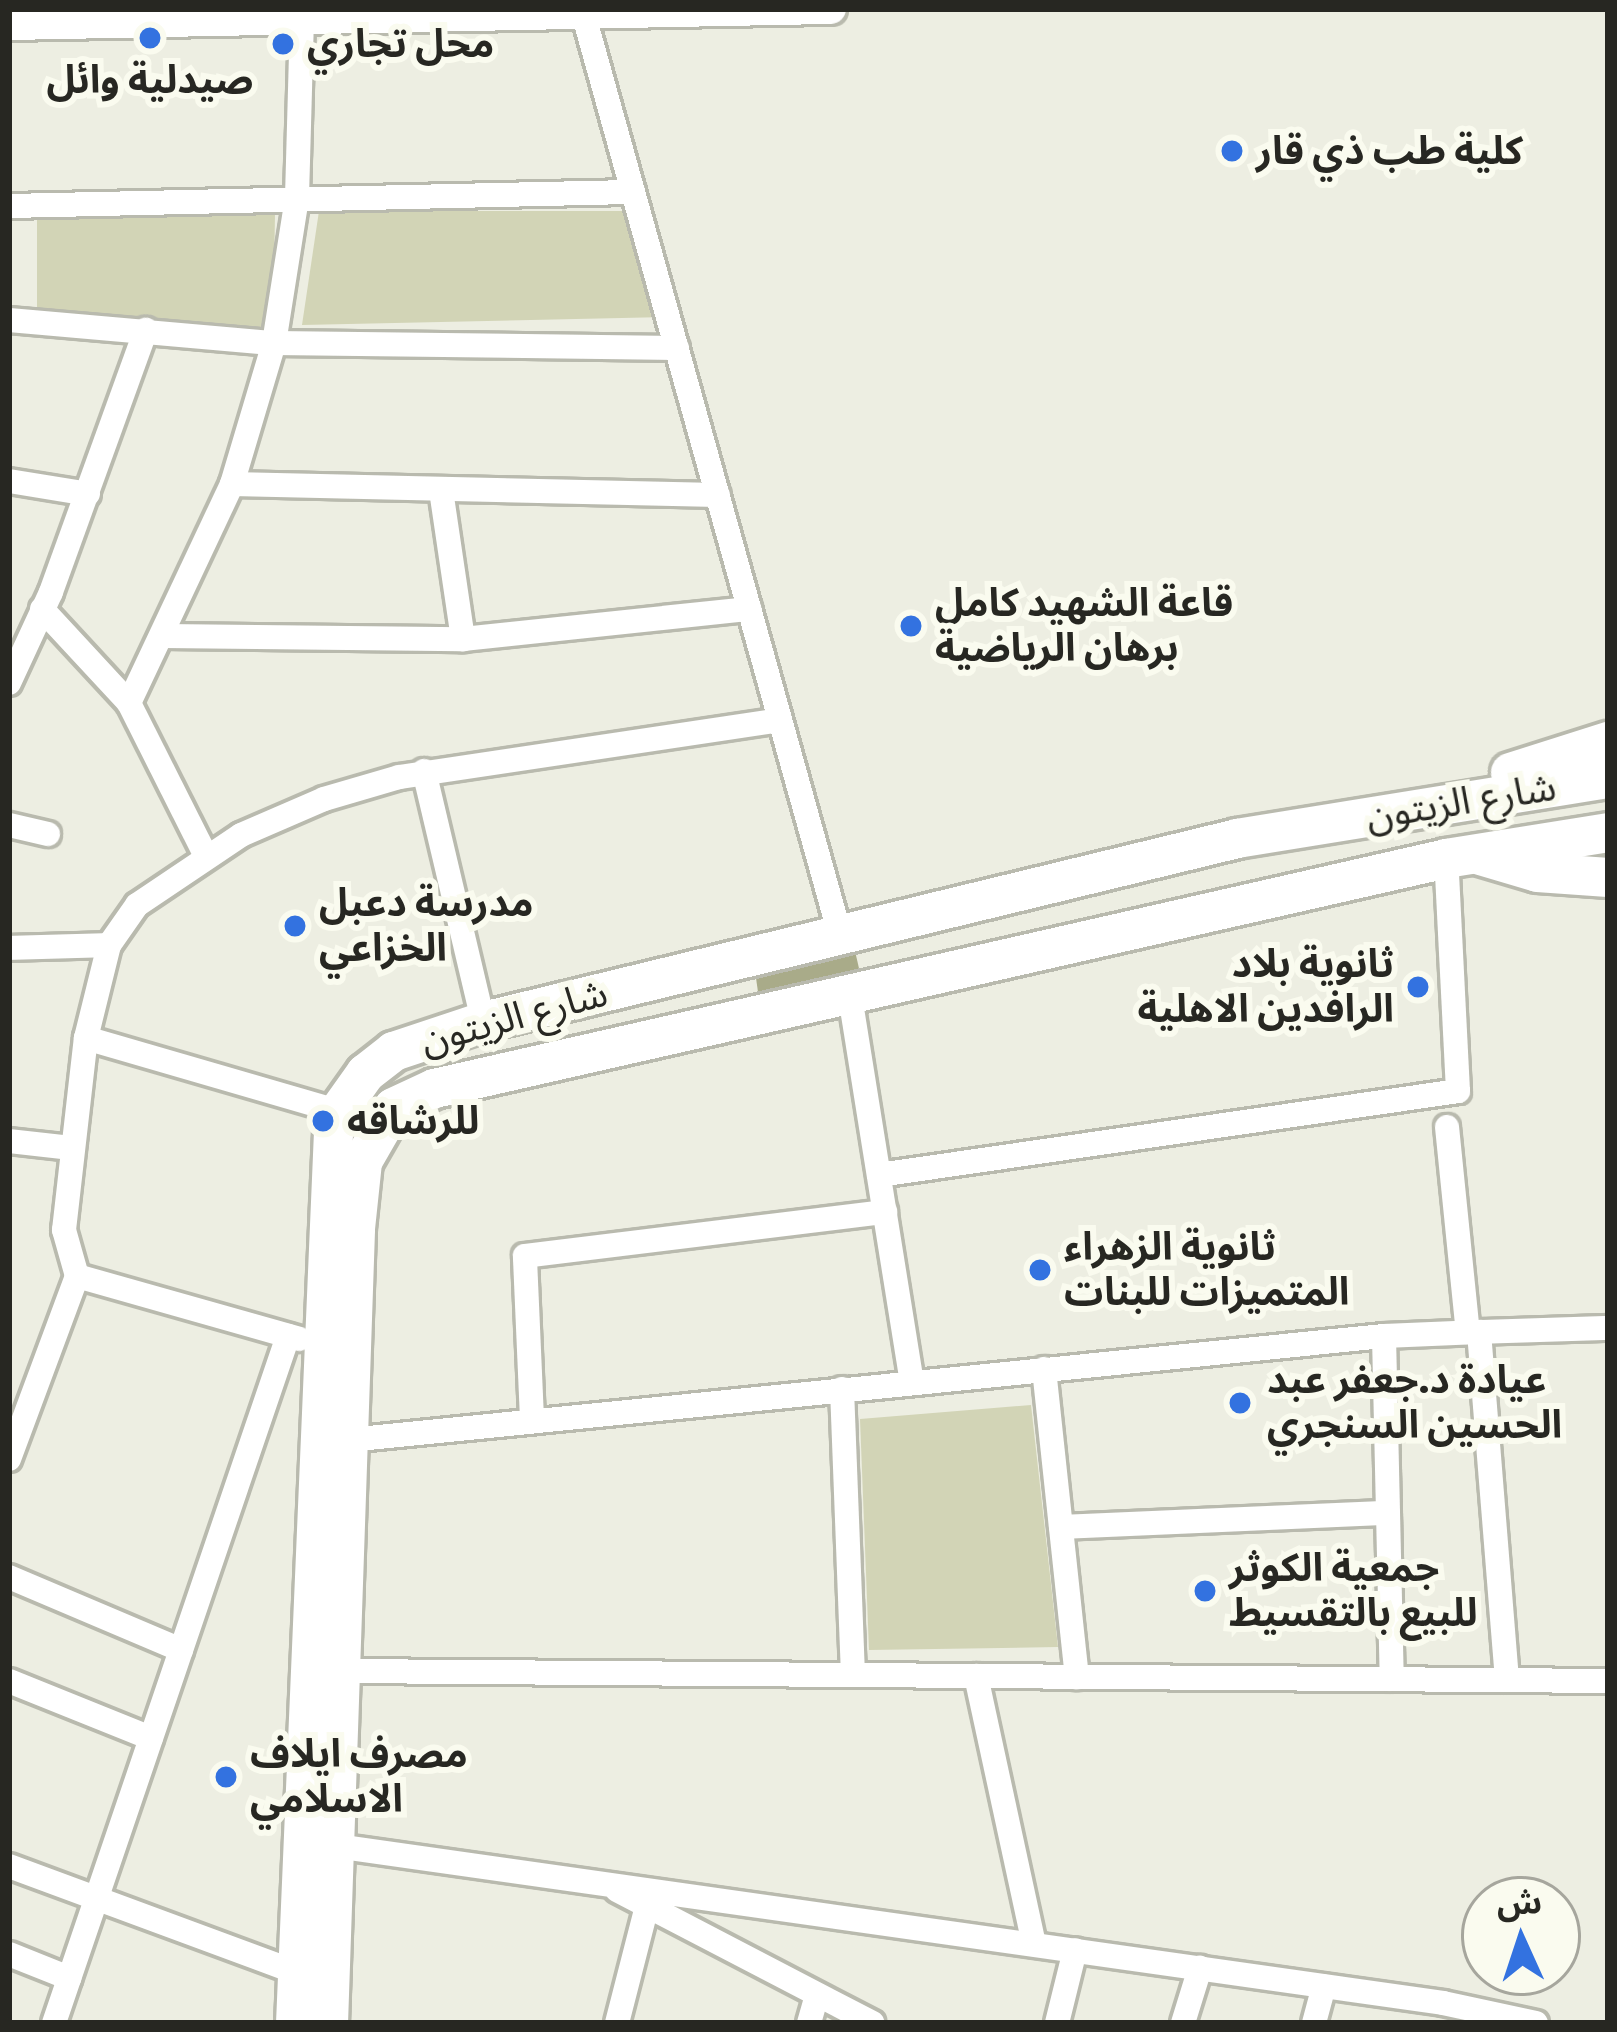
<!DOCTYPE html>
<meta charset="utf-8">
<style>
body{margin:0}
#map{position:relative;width:1617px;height:2032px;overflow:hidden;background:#edeee2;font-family:Poppins,"Noto Sans Arabic",sans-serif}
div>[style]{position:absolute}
.green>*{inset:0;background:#d2d4b6}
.water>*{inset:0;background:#a9ab89}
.roads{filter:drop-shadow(3px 0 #b9baae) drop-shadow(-3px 0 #b9baae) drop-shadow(0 3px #b9baae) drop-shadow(0 -3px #b9baae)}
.minor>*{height:24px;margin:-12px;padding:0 12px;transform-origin:12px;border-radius:12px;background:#fff}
.tertiary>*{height:30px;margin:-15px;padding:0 15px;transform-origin:15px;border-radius:15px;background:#fff}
.primary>*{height:39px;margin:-19.5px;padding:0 19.5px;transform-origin:19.5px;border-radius:19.5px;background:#fff}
.dots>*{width:33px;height:33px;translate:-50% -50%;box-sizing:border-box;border:6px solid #fafbef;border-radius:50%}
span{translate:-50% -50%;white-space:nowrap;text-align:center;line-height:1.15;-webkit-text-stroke:12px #fafbef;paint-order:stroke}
.poi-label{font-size:39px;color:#272722;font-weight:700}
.left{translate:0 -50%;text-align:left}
.right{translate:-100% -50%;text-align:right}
.street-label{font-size:39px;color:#272722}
.frame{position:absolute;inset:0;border:12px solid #272722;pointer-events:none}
.north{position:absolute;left:1461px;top:1876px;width:120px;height:120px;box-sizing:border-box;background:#fafbef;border:3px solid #a6a69d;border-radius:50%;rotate:357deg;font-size:33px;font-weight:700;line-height:48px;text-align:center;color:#272722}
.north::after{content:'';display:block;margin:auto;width:42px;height:54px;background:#3372e0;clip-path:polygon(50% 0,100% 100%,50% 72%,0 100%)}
</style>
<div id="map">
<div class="green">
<i style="clip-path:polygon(319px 211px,630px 211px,667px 317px,302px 325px)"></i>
<i style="clip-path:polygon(275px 214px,273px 328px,37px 314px,37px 215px)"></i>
<i style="clip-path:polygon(1031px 1405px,1058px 1647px,869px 1650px,860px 1419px)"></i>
</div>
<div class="water">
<i style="clip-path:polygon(852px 938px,861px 977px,759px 999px,754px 964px)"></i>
</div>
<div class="roads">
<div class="minor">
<i style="left:584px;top:16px;width:954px;rotate:74.43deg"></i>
<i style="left:9px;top:206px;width:624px;rotate:-1.29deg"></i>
<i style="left:9px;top:320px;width:266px;rotate:5deg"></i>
<i style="left:274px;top:343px;width:403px;rotate:0.7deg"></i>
<i style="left:9px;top:481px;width:80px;rotate:9.3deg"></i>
<i style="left:232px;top:484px;width:486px;rotate:1.3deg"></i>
<i style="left:441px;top:490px;width:151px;rotate:81.6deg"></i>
<i style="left:42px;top:609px;width:128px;rotate:47.2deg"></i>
<i style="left:129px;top:703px;width:171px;rotate:63.3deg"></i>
<i style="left:164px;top:636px;width:299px;rotate:0.6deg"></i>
<i style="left:463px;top:639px;width:288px;rotate:-6deg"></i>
<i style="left:9px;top:683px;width:100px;rotate:-65.2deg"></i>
<i style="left:51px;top:592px;width:279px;rotate:-70.1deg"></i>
<i style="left:129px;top:703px;width:242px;rotate:-64.8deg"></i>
<i style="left:232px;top:484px;width:147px;rotate:-73.4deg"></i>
<i style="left:274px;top:343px;width:148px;rotate:-81deg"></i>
<i style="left:297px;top:197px;width:176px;rotate:-88.4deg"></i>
<i style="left:424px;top:771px;width:257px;rotate:76.7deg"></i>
<i style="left:9px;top:825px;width:40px;rotate:13deg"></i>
<i style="left:9px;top:948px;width:100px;rotate:-1.7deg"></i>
<i style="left:850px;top:996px;width:391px;rotate:80.9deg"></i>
<i style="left:86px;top:1038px;width:262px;rotate:16.2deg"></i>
<i style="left:1447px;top:1127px;width:206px;rotate:84.2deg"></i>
<i style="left:9px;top:1141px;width:62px;rotate:6.4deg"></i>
<i style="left:879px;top:1175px;width:585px;rotate:-8.25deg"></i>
<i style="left:1458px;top:1091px;width:233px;rotate:-92.9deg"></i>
<i style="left:77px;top:1276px;width:231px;rotate:15.8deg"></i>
<i style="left:1479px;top:1332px;width:129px;rotate:-1.8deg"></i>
<i style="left:1384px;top:1336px;width:343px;rotate:88.7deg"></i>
<i style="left:1044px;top:1369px;width:310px;rotate:83.9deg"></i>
<i style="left:842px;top:1389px;width:286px;rotate:87.8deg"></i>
<i style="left:532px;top:1419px;width:163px;rotate:-92.5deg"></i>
<i style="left:525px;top:1256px;width:363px;rotate:-7deg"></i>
<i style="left:349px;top:1440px;width:1040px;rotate:-5.74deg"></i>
<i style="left:1384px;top:1336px;width:95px;rotate:-2.4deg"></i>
<i style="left:1479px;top:1332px;width:349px;rotate:85.4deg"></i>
<i style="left:9px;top:1459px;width:195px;rotate:-69.6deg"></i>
<i style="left:77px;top:1276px;width:48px;rotate:-105.8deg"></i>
<i style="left:64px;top:1230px;width:193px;rotate:-83.5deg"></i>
<i style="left:86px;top:1038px;width:96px;rotate:-76.1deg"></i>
<i style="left:109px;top:945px;width:49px;rotate:-55deg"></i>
<i style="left:137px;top:905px;width:125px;rotate:-33.9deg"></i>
<i style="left:241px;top:835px;width:90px;rotate:-23.4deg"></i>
<i style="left:324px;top:799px;width:78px;rotate:-16.3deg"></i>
<i style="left:399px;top:777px;width:385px;rotate:-8.5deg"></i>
<i style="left:1061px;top:1527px;width:327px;rotate:-2.5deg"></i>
<i style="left:9px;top:1577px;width:187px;rotate:23deg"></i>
<i style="left:342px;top:1671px;width:1266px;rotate:0.45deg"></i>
<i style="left:976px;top:1676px;width:274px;rotate:77.8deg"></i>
<i style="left:9px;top:1681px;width:153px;rotate:21.9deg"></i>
<i style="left:336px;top:1846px;width:1118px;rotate:8.07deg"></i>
<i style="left:1443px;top:2003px;width:95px;rotate:12.1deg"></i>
<i style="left:9px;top:1866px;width:309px;rotate:20.3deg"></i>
<i style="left:617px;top:1890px;width:288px;rotate:27.5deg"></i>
<i style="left:9px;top:1954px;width:65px;rotate:21.8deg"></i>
<i style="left:54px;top:2023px;width:726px;rotate:-71.19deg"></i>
<i style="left:617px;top:2023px;width:121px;rotate:-75.6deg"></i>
<i style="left:809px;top:2023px;width:29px;rotate:-74deg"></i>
<i style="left:1057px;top:2023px;width:75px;rotate:-76.1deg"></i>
<i style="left:1183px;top:2023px;width:58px;rotate:-72.8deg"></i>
<i style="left:1314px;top:2023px;width:38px;rotate:-75deg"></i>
</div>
<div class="tertiary">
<i style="left:9px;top:25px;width:822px;rotate:-1.12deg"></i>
</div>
<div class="primary">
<i style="left:1510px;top:772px;width:103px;rotate:-17.6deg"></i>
<i style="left:1480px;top:855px;width:59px;rotate:16.6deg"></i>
<i style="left:1537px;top:872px;width:71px;rotate:4deg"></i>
<i style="left:295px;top:2023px;width:891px;rotate:-87.56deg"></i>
<i style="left:333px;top:1133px;width:23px;rotate:-77deg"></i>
<i style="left:338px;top:1111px;width:47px;rotate:-54.6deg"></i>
<i style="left:365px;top:1073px;width:36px;rotate:-38deg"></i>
<i style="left:393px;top:1051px;width:95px;rotate:-18.4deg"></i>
<i style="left:483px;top:1021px;width:776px;rotate:-13.64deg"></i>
<i style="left:1237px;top:838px;width:376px;rotate:-9.2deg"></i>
<i style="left:328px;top:2023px;width:795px;rotate:-88.05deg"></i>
<i style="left:355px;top:1228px;width:67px;rotate:-84deg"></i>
<i style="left:362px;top:1161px;width:62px;rotate:-60.1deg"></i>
<i style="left:393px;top:1107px;width:45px;rotate:-24.9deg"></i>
<i style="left:434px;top:1088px;width:1038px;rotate:-12.8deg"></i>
<i style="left:1446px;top:858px;width:164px;rotate:-9.1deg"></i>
</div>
</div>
<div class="dots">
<i style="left:150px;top:38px;background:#3372e0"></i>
<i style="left:283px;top:44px;background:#3372e0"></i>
<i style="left:1232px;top:151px;background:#3372e0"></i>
<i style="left:911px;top:626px;background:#3372e0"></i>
<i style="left:295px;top:926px;background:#3372e0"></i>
<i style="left:1418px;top:987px;background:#3372e0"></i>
<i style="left:323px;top:1121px;background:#3372e0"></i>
<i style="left:1040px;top:1270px;background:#3372e0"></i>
<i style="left:1240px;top:1403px;background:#3372e0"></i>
<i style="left:1205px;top:1591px;background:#3372e0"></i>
<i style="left:226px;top:1777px;background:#3372e0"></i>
</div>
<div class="poi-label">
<span class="left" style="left:307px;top:44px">محل تجاري</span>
<span style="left:150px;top:80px">صيدلية وائل</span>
<span class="left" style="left:1256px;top:151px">كلية طب ذي قار</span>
<span class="left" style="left:935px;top:626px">قاعة الشهيد كامل<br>برهان الرياضية</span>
<span class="left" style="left:319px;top:926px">مدرسة دعبل<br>الخزاعي</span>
<span class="right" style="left:1394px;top:987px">ثانوية بلاد<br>الرافدين الاهلية</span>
<span class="left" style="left:347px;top:1121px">للرشاقه</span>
<span class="left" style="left:1064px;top:1270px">ثانوية الزهراء<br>المتميزات للبنات</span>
<span class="left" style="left:1267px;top:1403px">عيادة د.جعفر عبد<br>الحسين السنجري</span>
<span class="left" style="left:1229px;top:1591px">جمعية الكوثر<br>للبيع بالتقسيط</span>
<span class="left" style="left:250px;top:1777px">مصرف ايلاف<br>الاسلامي</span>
</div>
<div class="street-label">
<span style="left:1461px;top:802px;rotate:-9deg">شارع الزيتون</span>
<span style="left:514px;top:1017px;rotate:-15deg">شارع الزيتون</span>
</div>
<div class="frame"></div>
<div class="north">ش</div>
</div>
